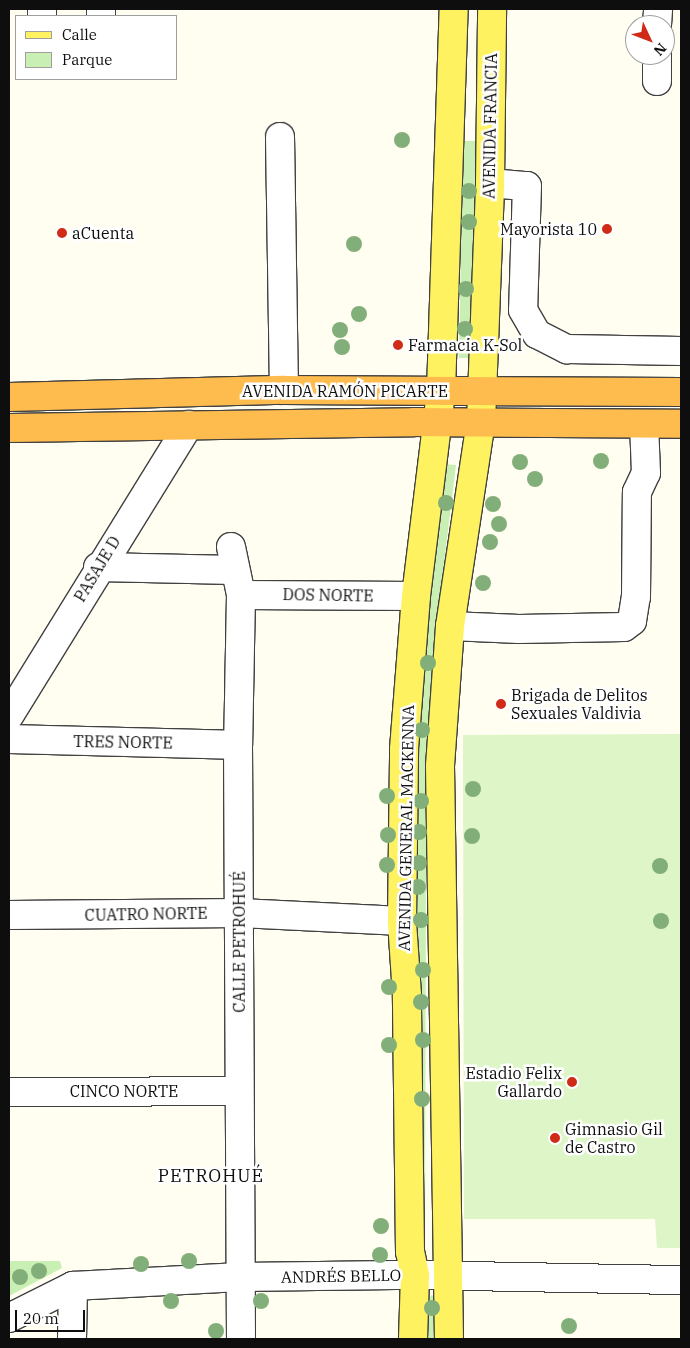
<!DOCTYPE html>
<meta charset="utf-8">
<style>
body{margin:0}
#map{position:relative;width:690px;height:1348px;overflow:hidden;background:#fffef0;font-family:"IBM Plex Serif",serif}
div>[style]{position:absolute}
.green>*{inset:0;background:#c9efb4}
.pitch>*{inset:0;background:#ddf5c7}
.roads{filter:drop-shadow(1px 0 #414141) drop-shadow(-1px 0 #414141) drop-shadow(0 1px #414141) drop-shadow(0 -1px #414141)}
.minor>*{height:28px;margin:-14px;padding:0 14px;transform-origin:14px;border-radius:14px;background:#fff}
.major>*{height:28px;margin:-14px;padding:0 14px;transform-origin:14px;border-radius:14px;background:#fff260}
.highway>*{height:28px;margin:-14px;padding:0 14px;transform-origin:14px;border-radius:14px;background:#ffbc4e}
.trees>*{width:16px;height:16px;margin:-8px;border-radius:50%;background:#82af79}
.dots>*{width:14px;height:14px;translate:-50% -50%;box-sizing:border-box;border:2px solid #fff;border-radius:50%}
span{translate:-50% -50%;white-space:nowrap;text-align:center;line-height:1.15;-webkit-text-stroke:5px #fff;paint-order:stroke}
.street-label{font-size:16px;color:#0e0e0e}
.poi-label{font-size:16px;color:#0e0e0e}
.right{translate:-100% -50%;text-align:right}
.left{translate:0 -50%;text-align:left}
.neighbourhood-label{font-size:18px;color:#0e0e0e;letter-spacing:1px}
.frame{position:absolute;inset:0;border:10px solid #0e0e0e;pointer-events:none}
.legend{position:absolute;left:15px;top:15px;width:162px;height:65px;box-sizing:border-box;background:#fff;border:1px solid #9f9f9f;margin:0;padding:6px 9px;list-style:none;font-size:15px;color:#0e0e0e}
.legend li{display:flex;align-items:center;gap:10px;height:25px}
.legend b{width:25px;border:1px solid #9f9f9f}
.north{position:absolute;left:625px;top:15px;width:50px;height:50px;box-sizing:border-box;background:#fff;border:1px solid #9f9f9f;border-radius:50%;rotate:133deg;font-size:14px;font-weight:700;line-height:20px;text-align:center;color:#0e0e0e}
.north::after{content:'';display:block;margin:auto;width:18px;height:22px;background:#cf2b16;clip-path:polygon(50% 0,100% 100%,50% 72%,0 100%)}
.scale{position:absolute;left:15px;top:1310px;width:70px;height:22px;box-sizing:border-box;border:2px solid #0e0e0e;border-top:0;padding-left:6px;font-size:15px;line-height:18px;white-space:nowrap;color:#0e0e0e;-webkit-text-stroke:4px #fff;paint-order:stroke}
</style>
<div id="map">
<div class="green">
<i style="clip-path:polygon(463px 141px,477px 141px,471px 358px,459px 358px)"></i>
<i style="clip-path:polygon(444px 464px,456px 465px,435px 636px,429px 731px,426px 839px,425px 1248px,415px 1249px,414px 755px,426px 612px)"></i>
<i style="clip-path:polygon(9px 1261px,60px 1261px,62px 1268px,9px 1296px)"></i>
<i style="clip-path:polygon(432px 1295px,435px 1298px,436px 1339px,427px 1339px,427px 1299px)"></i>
</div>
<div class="pitch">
<i style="clip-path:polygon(681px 734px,681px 1248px,657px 1248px,655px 1219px,464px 1219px,463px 735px)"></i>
</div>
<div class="roads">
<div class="minor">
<i style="left:42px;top:16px;width:7px;rotate:-90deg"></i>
<i style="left:101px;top:16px;width:7px;rotate:-90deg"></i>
<i style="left:657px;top:25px;width:16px;rotate:-86deg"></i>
<i style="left:657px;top:81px;width:26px;rotate:-90deg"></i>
<i style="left:280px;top:137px;width:253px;rotate:89.1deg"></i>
<i style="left:490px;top:183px;width:37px;rotate:5deg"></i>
<i style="left:527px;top:186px;width:124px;rotate:91.8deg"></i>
<i style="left:523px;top:310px;width:28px;rotate:60deg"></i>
<i style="left:537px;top:334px;width:34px;rotate:27deg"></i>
<i style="left:567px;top:349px;width:114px;rotate:1deg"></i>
<i style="left:231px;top:547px;width:49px;rotate:78.2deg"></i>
<i style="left:241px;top:595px;width:150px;rotate:91.1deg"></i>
<i style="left:238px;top:745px;width:594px;rotate:89.71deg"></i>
<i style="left:98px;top:567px;width:136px;rotate:1.3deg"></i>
<i style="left:241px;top:595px;width:175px;rotate:0.3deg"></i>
<i style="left:450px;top:626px;width:69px;rotate:2.5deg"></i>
<i style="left:519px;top:629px;width:105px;rotate:-1.1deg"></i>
<i style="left:624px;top:627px;width:10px;rotate:-37deg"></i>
<i style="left:632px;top:621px;width:24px;rotate:-81deg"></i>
<i style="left:636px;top:597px;width:105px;rotate:-89.5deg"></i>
<i style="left:637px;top:492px;width:21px;rotate:-65deg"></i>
<i style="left:646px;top:473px;width:49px;rotate:-92.3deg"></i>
<i style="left:9px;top:716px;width:342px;rotate:-58.3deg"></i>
<i style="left:9px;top:739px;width:229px;rotate:1.5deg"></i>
<i style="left:9px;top:915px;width:231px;rotate:-0.5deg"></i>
<i style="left:240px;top:913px;width:162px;rotate:2.8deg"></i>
<i style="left:9px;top:1092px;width:230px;rotate:-0.2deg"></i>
<i style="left:9px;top:1318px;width:72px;rotate:-26.6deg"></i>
<i style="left:73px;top:1286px;width:167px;rotate:-3.1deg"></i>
<i style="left:240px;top:1277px;width:175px;rotate:-0.7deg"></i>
<i style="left:415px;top:1275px;width:266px;rotate:1.1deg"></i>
<i style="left:72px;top:1339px;width:53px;rotate:-88.9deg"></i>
</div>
<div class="major">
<i style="left:413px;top:1339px;width:64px;rotate:-88.2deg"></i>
<i style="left:415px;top:1275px;width:24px;rotate:-102deg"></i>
<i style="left:410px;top:1252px;width:257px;rotate:-90.7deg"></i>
<i style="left:407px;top:995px;width:74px;rotate:-93.9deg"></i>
<i style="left:402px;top:921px;width:172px;rotate:-89.3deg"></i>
<i style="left:404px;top:749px;width:153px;rotate:-85.5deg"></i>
<i style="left:416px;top:596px;width:207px;rotate:-83deg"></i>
<i style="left:441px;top:391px;width:382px;rotate:-88.1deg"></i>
<i style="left:449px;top:1339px;width:573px;rotate:-90.9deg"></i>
<i style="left:440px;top:766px;width:140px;rotate:-85.9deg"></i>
<i style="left:450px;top:626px;width:206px;rotate:-81.4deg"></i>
<i style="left:481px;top:422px;width:239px;rotate:-87.8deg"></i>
<i style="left:490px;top:183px;width:174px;rotate:-89.3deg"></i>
</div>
<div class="highway">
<i style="left:9px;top:397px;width:275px;rotate:-1.5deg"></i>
<i style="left:284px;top:390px;width:397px;rotate:0.3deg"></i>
<i style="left:9px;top:428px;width:405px;rotate:-0.8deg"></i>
<i style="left:414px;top:422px;width:267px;rotate:0.4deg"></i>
</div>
</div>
<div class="trees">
<i style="left:402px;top:140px"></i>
<i style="left:469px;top:191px"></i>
<i style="left:469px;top:222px"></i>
<i style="left:354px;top:244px"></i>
<i style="left:466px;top:289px"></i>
<i style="left:359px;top:314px"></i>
<i style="left:465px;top:329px"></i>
<i style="left:340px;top:330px"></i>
<i style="left:342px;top:347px"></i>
<i style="left:601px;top:461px"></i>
<i style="left:520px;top:462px"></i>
<i style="left:535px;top:479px"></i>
<i style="left:446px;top:503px"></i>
<i style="left:493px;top:504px"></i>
<i style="left:499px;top:524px"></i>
<i style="left:490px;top:542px"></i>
<i style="left:483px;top:583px"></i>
<i style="left:428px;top:663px"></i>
<i style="left:422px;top:730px"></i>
<i style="left:473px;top:789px"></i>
<i style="left:387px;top:796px"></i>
<i style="left:421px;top:801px"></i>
<i style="left:419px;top:832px"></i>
<i style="left:388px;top:835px"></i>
<i style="left:472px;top:836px"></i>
<i style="left:419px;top:863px"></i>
<i style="left:387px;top:865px"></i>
<i style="left:660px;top:866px"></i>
<i style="left:418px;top:887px"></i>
<i style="left:421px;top:920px"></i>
<i style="left:661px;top:921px"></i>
<i style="left:423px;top:970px"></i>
<i style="left:389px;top:987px"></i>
<i style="left:421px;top:1002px"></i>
<i style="left:423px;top:1040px"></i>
<i style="left:389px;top:1045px"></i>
<i style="left:422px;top:1099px"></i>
<i style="left:381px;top:1226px"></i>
<i style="left:380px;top:1255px"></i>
<i style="left:189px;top:1261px"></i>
<i style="left:141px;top:1264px"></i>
<i style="left:39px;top:1271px"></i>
<i style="left:20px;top:1277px"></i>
<i style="left:171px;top:1301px"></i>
<i style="left:261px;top:1301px"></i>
<i style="left:432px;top:1308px"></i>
<i style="left:569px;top:1326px"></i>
<i style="left:216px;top:1331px"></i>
</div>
<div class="dots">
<i style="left:607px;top:229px;background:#cf2b16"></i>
<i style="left:62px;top:233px;background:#cf2b16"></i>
<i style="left:398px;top:345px;background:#cf2b16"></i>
<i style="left:501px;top:704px;background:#cf2b16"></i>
<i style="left:572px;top:1082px;background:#cf2b16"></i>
<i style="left:555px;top:1138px;background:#cf2b16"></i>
</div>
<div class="street-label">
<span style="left:490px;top:126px;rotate:-89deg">AVENIDA FRANCIA</span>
<span style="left:345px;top:391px">AVENIDA RAMÓN PICARTE</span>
<span style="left:97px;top:569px;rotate:-59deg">PASAJE D</span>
<span style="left:328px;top:595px;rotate:1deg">DOS NORTE</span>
<span style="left:123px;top:742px;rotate:1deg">TRES NORTE</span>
<span style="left:406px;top:828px;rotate:-89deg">AVENIDA GENERAL MACKENNA</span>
<span style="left:146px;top:914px;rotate:-1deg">CUATRO NORTE</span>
<span style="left:239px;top:942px;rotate:-90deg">CALLE PETROHUÉ</span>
<span style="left:124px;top:1091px">CINCO NORTE</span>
<span style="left:341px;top:1276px;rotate:-1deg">ANDRÉS BELLO</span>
</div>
<div class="poi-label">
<span class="right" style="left:597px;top:229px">Mayorista 10</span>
<span class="left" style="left:72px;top:233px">aCuenta</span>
<span class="left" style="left:408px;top:345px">Farmacia K-Sol</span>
<span class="left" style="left:511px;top:704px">Brigada de Delitos<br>Sexuales Valdivia</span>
<span class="right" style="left:562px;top:1082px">Estadio Felix<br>Gallardo</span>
<span class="left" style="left:565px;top:1138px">Gimnasio Gil<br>de Castro</span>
</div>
<div class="neighbourhood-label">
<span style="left:211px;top:1176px">PETROHUÉ</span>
</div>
<div class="frame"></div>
<ul class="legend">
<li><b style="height:6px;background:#fff260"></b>Calle</li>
<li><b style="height:14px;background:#c9efb4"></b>Parque</li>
</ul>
<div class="north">N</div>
<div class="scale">20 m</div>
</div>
